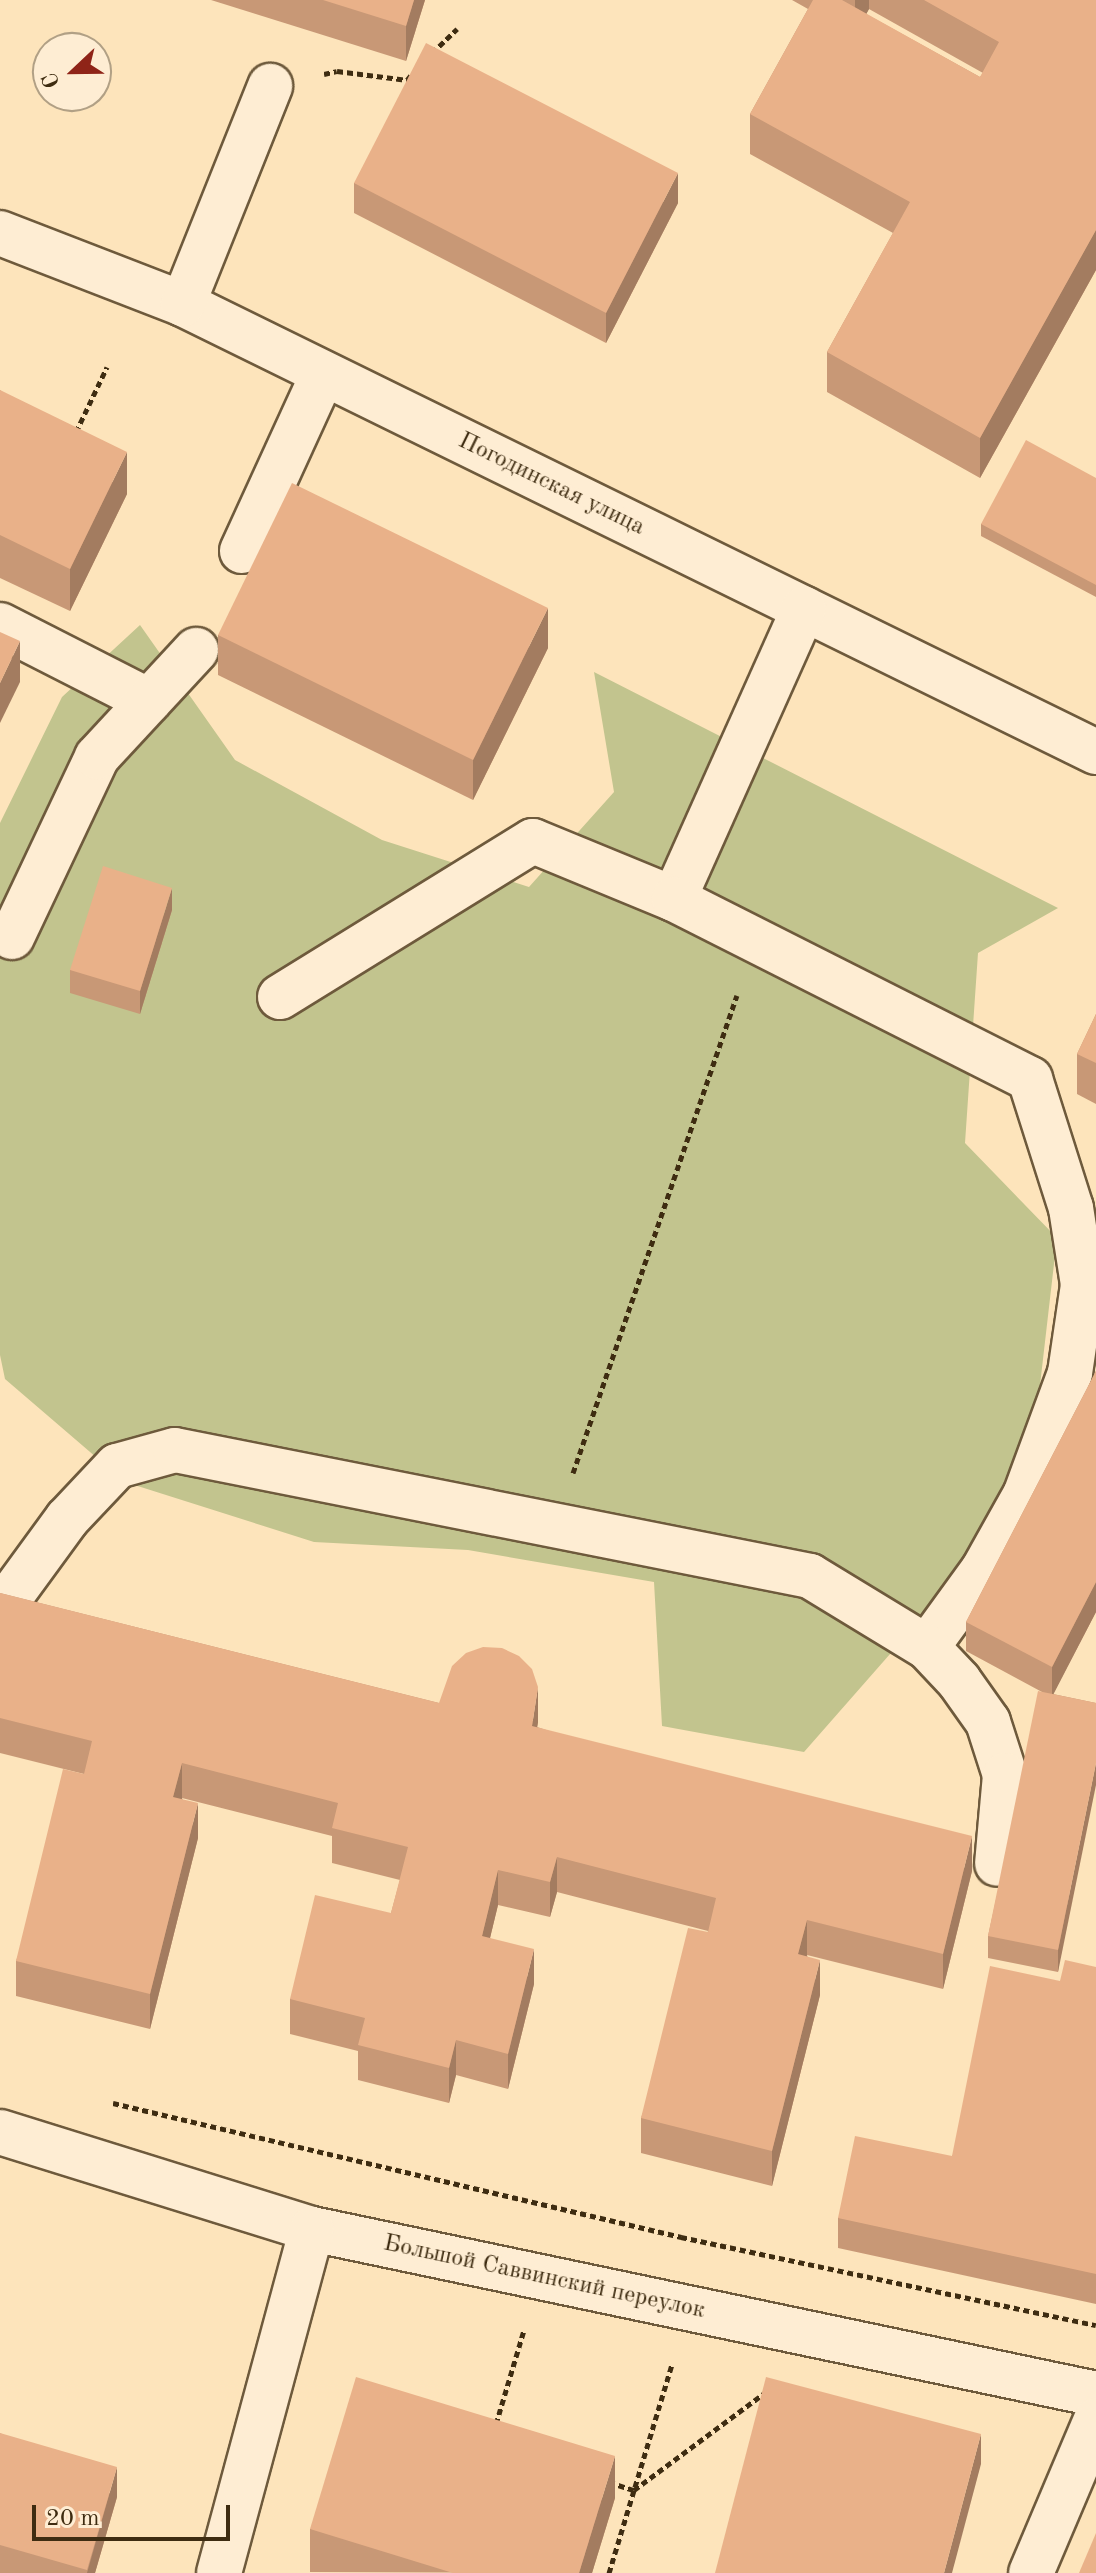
<!DOCTYPE html>
<meta charset="utf-8">
<style>
body{margin:0}
#map{position:relative;width:1096px;height:2573px;overflow:hidden;background:#fde4bb;font-family:"Old Standard TT",serif}
div>[style]{position:absolute}
.green>*{inset:0;background:#c2c48e}
.path>*{height:5px;margin-top:-2.5px;transform-origin:0;background:repeating-linear-gradient(90deg,#3e2c11 0 6px,transparent 0 10px)}
.roads{filter:drop-shadow(2px 0 #6e5a3c) drop-shadow(-2px 0 #6e5a3c) drop-shadow(0 2px #6e5a3c) drop-shadow(0 -2px #6e5a3c)}
.minor>*{height:44px;margin:-22px;padding:0 22px;transform-origin:22px;border-radius:22px;background:#feedd3}
.wall>*{inset:0;background:#c89876}
.shaded-wall>*{inset:0;background:#a37c60}
.building>*{inset:0;background:#e9b189}
span{translate:-50% -50%;white-space:nowrap;text-align:center;line-height:1.15;-webkit-text-stroke:6px #feedd3;paint-order:stroke}
.street-label{font-size:24px;color:#3e2c11}
.north{position:absolute;left:32px;top:32px;width:80px;height:80px;box-sizing:border-box;background:#feedd3;border:2px solid #b1a085;border-radius:50%;rotate:248deg;font-size:22px;font-weight:700;line-height:32px;text-align:center;color:#3e2c11}
.north::after{content:'';display:block;margin:auto;width:28px;height:36px;background:#8f2418;clip-path:polygon(50% 0,100% 100%,50% 72%,0 100%)}
.scale{position:absolute;left:32px;top:2505px;width:198px;height:36px;box-sizing:border-box;border:4px solid #3e2c11;border-top:0;padding-left:10px;font-size:24px;line-height:28px;white-space:nowrap;color:#3e2c11;-webkit-text-stroke:6px #feedd3;paint-order:stroke}
</style>
<div id="map">
<div class="green">
<i style="clip-path:polygon(140px 625px,235px 760px,382px 840px,529px 887px,614px 792px,594px 672px,1058px 908px,978px 953px,965px 1143px,1057px 1238px,1037px 1411px,962px 1572px,804px 1752px,662px 1726px,654px 1582px,468px 1550px,314px 1542px,125px 1482px,5px 1379px,0 1355px,0 823px,62px 697px)"></i>
</div>
<div class="path">
<i style="left:432px;top:53px;width:35px;rotate:-44deg"></i>
<i style="left:324px;top:74px;width:13px;rotate:-13deg"></i>
<i style="left:337px;top:71px;width:71px;rotate:7.3deg"></i>
<i style="left:407px;top:80px;width:6px;rotate:-51deg"></i>
<i style="left:76px;top:432px;width:72px;rotate:-64.5deg"></i>
<i style="left:573px;top:1473px;width:505px;rotate:-71.06deg"></i>
<i style="left:113px;top:2103px;width:584px;rotate:13.27deg"></i>
<i style="left:681px;top:2237px;width:424px;rotate:12deg"></i>
<i style="left:496px;top:2424px;width:98px;rotate:-73.4deg"></i>
<i style="left:609px;top:2482px;width:26px;rotate:18deg"></i>
<i style="left:634px;top:2490px;width:164px;rotate:-36.6deg"></i>
<i style="left:609px;top:2573px;width:218px;rotate:-73.2deg"></i>
</div>
<div class="roads">
<div class="minor">
<i style="left:0;top:233px;width:196px;rotate:21.2deg"></i>
<i style="left:183px;top:304px;width:1017px;rotate:26.14deg"></i>
<i style="left:183px;top:304px;width:235px;rotate:-68.2deg"></i>
<i style="left:242px;top:551px;width:195px;rotate:-65.4deg"></i>
<i style="left:0;top:625px;width:167px;rotate:27deg"></i>
<i style="left:674px;top:899px;width:318px;rotate:-65.9deg"></i>
<i style="left:12px;top:937px;width:199px;rotate:-64.7deg"></i>
<i style="left:97px;top:757px;width:146px;rotate:-47.2deg"></i>
<i style="left:280px;top:997px;width:297px;rotate:-31.7deg"></i>
<i style="left:533px;top:841px;width:152px;rotate:22.4deg"></i>
<i style="left:674px;top:899px;width:399px;rotate:26.8deg"></i>
<i style="left:1030px;top:1079px;width:135px;rotate:72.4deg"></i>
<i style="left:1071px;top:1208px;width:78px;rotate:81.1deg"></i>
<i style="left:1083px;top:1285px;width:89px;rotate:98.4deg"></i>
<i style="left:1070px;top:1373px;width:130px;rotate:110.2deg"></i>
<i style="left:1025px;top:1495px;width:86px;rotate:119.2deg"></i>
<i style="left:983px;top:1570px;width:95px;rotate:126deg"></i>
<i style="left:13px;top:1593px;width:92px;rotate:-53.9deg"></i>
<i style="left:67px;top:1519px;width:73px;rotate:-46.7deg"></i>
<i style="left:117px;top:1466px;width:60px;rotate:-15.4deg"></i>
<i style="left:175px;top:1450px;width:647px;rotate:11.22deg"></i>
<i style="left:810px;top:1576px;width:137px;rotate:31.3deg"></i>
<i style="left:927px;top:1647px;width:47px;rotate:46.7deg"></i>
<i style="left:959px;top:1681px;width:50px;rotate:54.7deg"></i>
<i style="left:988px;top:1722px;width:56px;rotate:72.2deg"></i>
<i style="left:1005px;top:1775px;width:89px;rotate:95.1deg"></i>
<i style="left:0;top:2132px;width:327px;rotate:17.3deg"></i>
<i style="left:312px;top:2229px;width:801px;rotate:11.88deg"></i>
<i style="left:219px;top:2573px;width:356px;rotate:-74.9deg"></i>
<i style="left:1031px;top:2573px;width:166px;rotate:-67deg"></i>
</div>
</div>
<div class="wall">
<i style="clip-path:polygon(211px 0,425px 0,406px 61px)"></i>
<i style="clip-path:polygon(evenodd,792px 0,1096px 0,1096px 270px,980px 478px,827px 392px,827px 352px,893px 233px,750px 154px,750px 114px,808px 9px,792px 0,869px 9px,983px 73px,980px 77px,866px 14px,869px 9px)"></i>
<i style="clip-path:polygon(354px 183px,678px 203px,606px 343px,354px 213px)"></i>
<i style="clip-path:polygon(0 390px,127px 494px,70px 611px,0 578px)"></i>
<i style="clip-path:polygon(1096px 478px,1096px 597px,981px 536px,981px 524px)"></i>
<i style="clip-path:polygon(218px 635px,548px 648px,473px 800px,218px 675px)"></i>
<i style="clip-path:polygon(172px 910px,140px 1014px,70px 993px,70px 970px)"></i>
<i style="clip-path:polygon(1096px 1014px,1096px 1104px,1077px 1094px,1077px 1054px)"></i>
<i style="clip-path:polygon(1096px 1371px,1096px 1612px,1053px 1694px,1096px 1703px,1058px 1972px,988px 1958px,988px 1936px,1042px 1692px,966px 1651px,966px 1622px)"></i>
<i style="clip-path:polygon(0 1593px,439px 1703px,538px 1722px,537px 1727px,972px 1871px,943px 1989px,807px 1955px,820px 1995px,772px 2186px,641px 2153px,641px 2118px,708px 1931px,557px 1892px,550px 1917px,498px 1905px,490px 1938px,534px 1984px,508px 2089px,456px 2075px,449px 2103px,358px 2080px,358px 2051px,290px 2034px,290px 1999px,391px 1913px,400px 1880px,332px 1863px,332px 1836px,182px 1798px,198px 1838px,150px 2029px,16px 1996px,16px 1961px,84px 1774px,0 1753px)"></i>
<i style="clip-path:polygon(1096px 1967px,1096px 2304px,838px 2248px,838px 2218px,952px 2156px,1060px 1981px)"></i>
<i style="clip-path:polygon(0 2433px,117px 2497px,95px 2573px,0 2573px)"></i>
<i style="clip-path:polygon(615px 2498px,592px 2573px,310px 2572px,310px 2529px)"></i>
</div>
<div class="shaded-wall">
<i style="clip-path:polygon(414px 0,425px 0,406px 61px,406px 26px)"></i>
<i style="clip-path:polygon(855px 0,869px 0,869px 9px,855px 35px)"></i>
<i style="clip-path:polygon(678px 173px,678px 203px,606px 343px,606px 313px)"></i>
<i style="clip-path:polygon(1096px 230px,1096px 270px,980px 478px,980px 438px)"></i>
<i style="clip-path:polygon(127px 452px,127px 494px,70px 611px,70px 569px)"></i>
<i style="clip-path:polygon(548px 608px,548px 648px,473px 800px,473px 760px)"></i>
<i style="clip-path:polygon(20px 641px,20px 682px,0 723px,0 683px)"></i>
<i style="clip-path:polygon(172px 888px,172px 910px,140px 1014px,140px 991px)"></i>
<i style="clip-path:polygon(1096px 1582px,1096px 1612px,1052px 1697px,1052px 1667px)"></i>
<i style="clip-path:polygon(538px 1687px,538px 1722px,532px 1761px,532px 1726px)"></i>
<i style="clip-path:polygon(182px 1763px,182px 1798px,173px 1832px,173px 1797px)"></i>
<i style="clip-path:polygon(1096px 1763px,1096px 1785px,1058px 1972px,1058px 1950px)"></i>
<i style="clip-path:polygon(198px 1803px,198px 1838px,150px 2029px,150px 1994px)"></i>
<i style="clip-path:polygon(972px 1836px,972px 1871px,943px 1989px,943px 1954px)"></i>
<i style="clip-path:polygon(557px 1857px,557px 1892px,550px 1917px,550px 1882px)"></i>
<i style="clip-path:polygon(498px 1870px,498px 1905px,482px 1971px,482px 1936px)"></i>
<i style="clip-path:polygon(807px 1920px,807px 1955px,798px 1989px,798px 1954px)"></i>
<i style="clip-path:polygon(534px 1949px,534px 1984px,508px 2089px,508px 2054px)"></i>
<i style="clip-path:polygon(820px 1960px,820px 1995px,772px 2186px,772px 2151px)"></i>
<i style="clip-path:polygon(456px 2040px,456px 2075px,449px 2103px,449px 2068px)"></i>
<i style="clip-path:polygon(981px 2434px,981px 2464px,952px 2573px,944px 2573px)"></i>
<i style="clip-path:polygon(615px 2456px,615px 2498px,592px 2573px,579px 2573px)"></i>
<i style="clip-path:polygon(117px 2467px,117px 2497px,95px 2573px,87px 2573px)"></i>
</div>
<div class="building">
<i style="clip-path:polygon(323px 0,414px 0,406px 26px)"></i>
<i style="clip-path:polygon(813px 0,842px 0,980px 77px,999px 42px,924px 0,1096px 0,1096px 230px,980px 438px,827px 352px,910px 202px,750px 114px)"></i>
<i style="clip-path:polygon(426px 43px,678px 173px,606px 313px,354px 183px)"></i>
<i style="clip-path:polygon(0 390px,127px 452px,70px 569px,0 535px)"></i>
<i style="clip-path:polygon(1026px 440px,1096px 478px,1096px 585px,981px 524px)"></i>
<i style="clip-path:polygon(292px 483px,548px 608px,473px 760px,218px 635px)"></i>
<i style="clip-path:polygon(0 632px,20px 641px,0 683px)"></i>
<i style="clip-path:polygon(103px 866px,172px 888px,140px 991px,70px 970px)"></i>
<i style="clip-path:polygon(1096px 1014px,1096px 1063px,1077px 1054px)"></i>
<i style="clip-path:polygon(1096px 1371px,1096px 1582px,1052px 1667px,966px 1622px)"></i>
<i style="clip-path:polygon(0 1593px,439px 1703px,452px 1666px,466px 1653px,483px 1647px,502px 1648px,519px 1656px,532px 1669px,538px 1687px,532px 1726px,972px 1836px,943px 1954px,807px 1920px,798px 1954px,820px 1960px,772px 2151px,641px 2118px,688px 1928px,708px 1932px,716px 1898px,557px 1857px,550px 1882px,498px 1870px,482px 1936px,534px 1949px,508px 2054px,456px 2040px,449px 2068px,358px 2045px,365px 2018px,290px 1999px,315px 1895px,391px 1913px,408px 1847px,332px 1828px,338px 1803px,182px 1763px,173px 1797px,198px 1803px,150px 1994px,16px 1961px,63px 1769px,84px 1774px,92px 1741px,0 1718px)"></i>
<i style="clip-path:polygon(1038px 1691px,1096px 1703px,1096px 1763px,1058px 1950px,988px 1936px)"></i>
<i style="clip-path:polygon(1065px 1960px,1096px 1967px,1096px 2274px,838px 2218px,855px 2136px,952px 2156px,990px 1966px,1060px 1981px)"></i>
<i style="clip-path:polygon(356px 2377px,615px 2456px,579px 2573px,453px 2573px,310px 2529px)"></i>
<i style="clip-path:polygon(766px 2377px,981px 2434px,944px 2573px,715px 2573px)"></i>
<i style="clip-path:polygon(0 2433px,117px 2467px,87px 2570px,0 2545px)"></i>
<i style="clip-path:polygon(1096px 2533px,1096px 2573px,1079px 2573px)"></i>
</div>
<div class="street-label">
<span style="left:551px;top:485px;rotate:26deg">Погодинская улица</span>
<span style="left:544px;top:2278px;rotate:12deg">Большой Саввинский переулок</span>
</div>
<div class="north">С</div>
<div class="scale">20 m</div>
</div>
